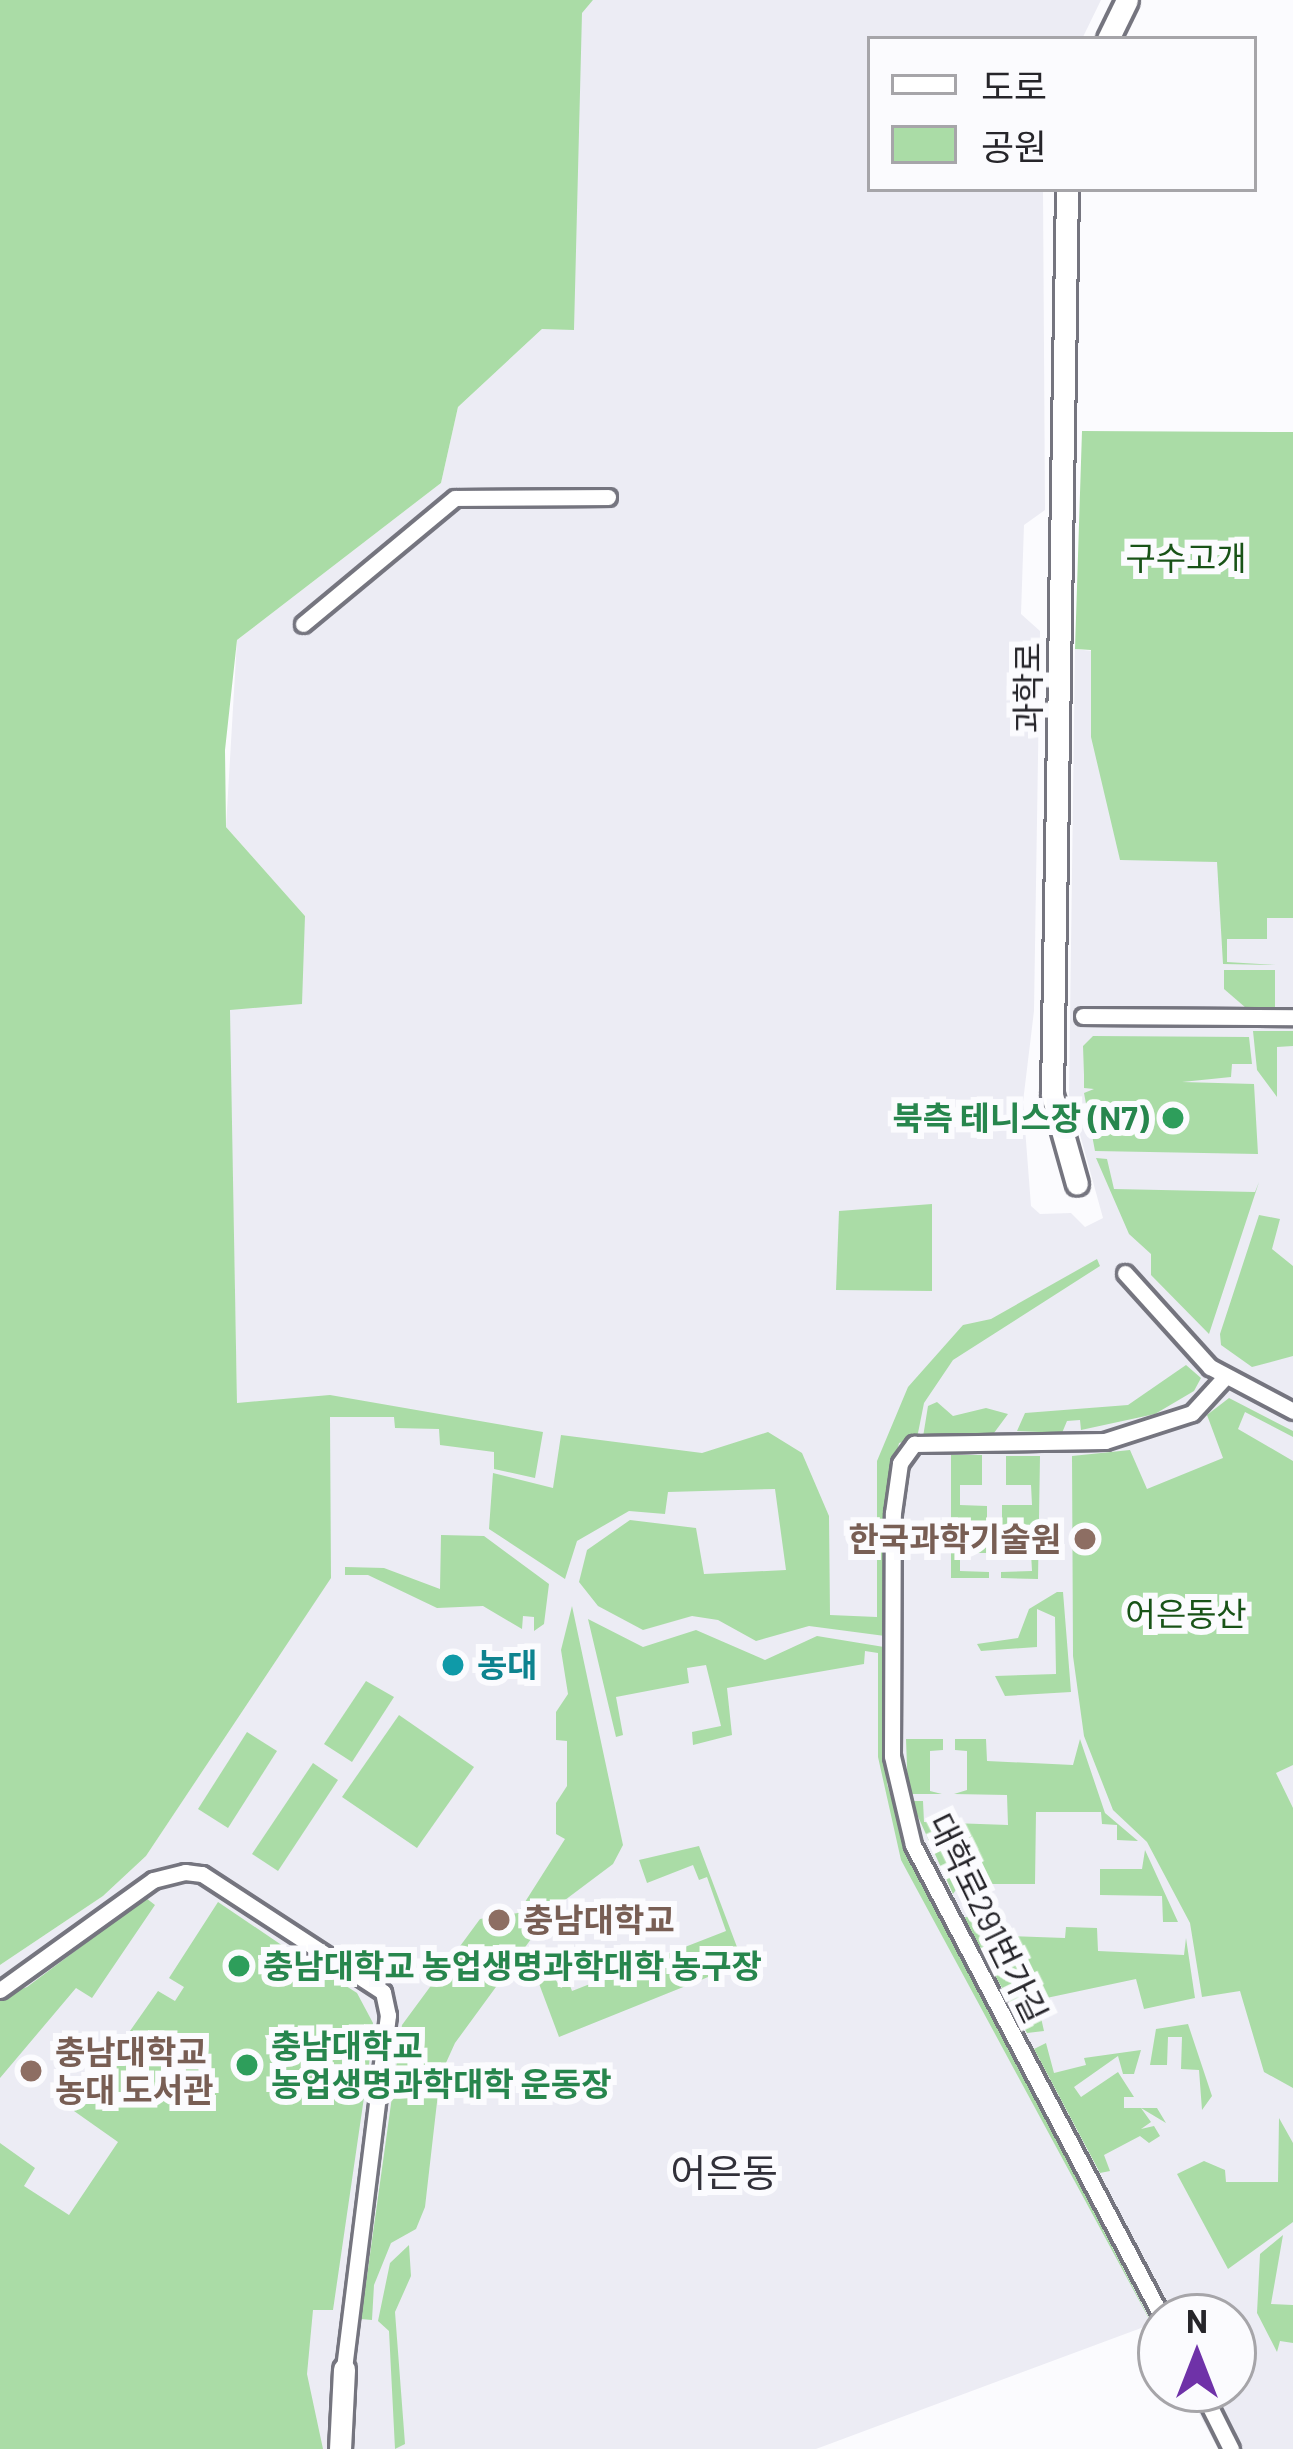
<!DOCTYPE html>
<meta charset="utf-8">
<style>
body{margin:0}
#map{position:relative;width:1293px;height:2449px;overflow:hidden;background:#fbfbfe;font-family:Barlow,"Noto Sans KR",sans-serif}
div>[style]{position:absolute}
.built>*{inset:0;background:#ececf4}
.green>*{inset:0;background:#aadca6}
.roads{filter:drop-shadow(3px 0 #75757f) drop-shadow(-3px 0 #75757f) drop-shadow(0 3px #75757f) drop-shadow(0 -3px #75757f)}
.street>*{height:15px;margin:-7.5px;padding:0 7.5px;transform-origin:7.5px;border-radius:7.5px;background:#fff}
.secondary>*{height:21px;margin:-10.5px;padding:0 10.5px;transform-origin:10.5px;border-radius:10.5px;background:#fff}
.dots>*{width:33px;height:33px;translate:-50% -50%;box-sizing:border-box;border:6px solid #fbfbfe;border-radius:50%}
span{translate:-50% -50%;white-space:nowrap;text-align:center;line-height:1.15;-webkit-text-stroke:12px #fbfbfe;paint-order:stroke}
.park-label{font-size:33px;color:#185317}
.street-label{font-size:33px;color:#26252a}
.leisure-label{font-size:33px;color:#27864d;font-weight:700}
.right{translate:-100% -50%;text-align:right}
.left{translate:0 -50%;text-align:left}
.education-label{font-size:33px;color:#785e54;font-weight:700}
.culture-label{font-size:33px;color:#0d838f;font-weight:700}
.quarter-label{font-size:39px;color:#313039}
.legend{position:absolute;left:867px;top:36px;width:390px;height:156px;box-sizing:border-box;background:#fbfbfe;border:3px solid #a6a5a9;margin:0;padding:15px 21px;list-style:none;font-size:36px;color:#26252a}
.legend li{display:flex;align-items:center;gap:24px;height:60px}
.legend b{width:60px;border:3px solid #a6a5a9}
.north{position:absolute;left:1137px;top:2293px;width:120px;height:120px;box-sizing:border-box;background:#fbfbfe;border:3px solid #a6a5a9;border-radius:50%;rotate:0deg;font-size:33px;font-weight:700;line-height:48px;text-align:center;color:#26252a}
.north::after{content:'';display:block;margin:auto;width:42px;height:54px;background:#6f32a8;clip-path:polygon(50% 0,100% 100%,50% 72%,0 100%)}
</style>
<div id="map">
<div class="built">
<i style="clip-path:polygon(593px 0,1101px 0,1082px 39px,870px 39px,870px 189px,1043px 189px,1045px 510px,1024px 525px,1021px 614px,1040px 631px,1034px 1011px,1023px 1102px,1031px 1206px,1040px 1214px,1071px 1213px,1085px 1227px,1103px 1218px,1069px 1095px,1075px 649px,1293px 675px,1293px 2449px,1218px 2449px,1186px 2389px,1233px 2389px,1233px 2317px,1161px 2317px,1161px 2341px,1152px 2324px,816px 2449px,0 2449px,0 1965px,103px 1896px,146px 1856px,331px 1577px,237px 1404px,229px 1009px,305px 916px,226px 827px,237px 640px,441px 483px,458px 407px,542px 329px,582px 12px)"></i>
</div>
<div class="green">
<i style="clip-path:polygon(0 0,593px 0,582px 13px,574px 330px,542px 329px,458px 407px,441px 483px,237px 640px,225px 750px,226px 827px,305px 916px,302px 1004px,230px 1010px,237px 1403px,330px 1395px,543px 1432px,535px 1478px,494px 1469px,494px 1452px,440px 1445px,439px 1429px,395px 1428px,394px 1417px,330px 1417px,331px 1578px,146px 1856px,103px 1896px,0 1965px)"></i>
<i style="clip-path:polygon(1082px 431px,1293px 432px,1293px 918px,1267px 918px,1267px 939px,1227px 939px,1227px 962px,1276px 965px,1223px 964px,1217px 862px,1120px 860px,1091px 737px,1091px 650px,1075px 649px)"></i>
<i style="clip-path:polygon(1224px 970px,1275px 970px,1275px 1008px,1246px 1008px,1224px 989px)"></i>
<i style="clip-path:polygon(1253px 1031px,1293px 1031px,1293px 1046px,1277px 1047px,1277px 1097px,1257px 1070px)"></i>
<i style="clip-path:polygon(1093px 1036px,1249px 1037px,1252px 1064px,1232px 1064px,1231px 1077px,1182px 1082px,1254px 1084px,1258px 1154px,1095px 1151px,1084px 1093px,1094px 1089px,1084px 1088px,1084px 1075px,1083px 1046px)"></i>
<i style="clip-path:polygon(1096px 1158px,1107px 1159px,1114px 1189px,1255px 1192px,1259px 1182px,1209px 1334px,1151px 1275px,1151px 1254px,1129px 1234px)"></i>
<i style="clip-path:polygon(932px 1204px,932px 1291px,836px 1290px,839px 1211px)"></i>
<i style="clip-path:polygon(1259px 1215px,1280px 1219px,1272px 1249px,1293px 1266px,1293px 1356px,1252px 1367px,1221px 1345px,1220px 1334px)"></i>
<i style="clip-path:polygon(1097px 1259px,1100px 1266px,953px 1360px,924px 1403px,917px 1438px,899px 1443px,885px 1509px,885px 1636px,809px 1626px,756px 1641px,718px 1620px,692px 1616px,643px 1630px,598px 1606px,579px 1582px,587px 1550px,630px 1520px,696px 1528px,704px 1574px,786px 1570px,775px 1489px,668px 1492px,665px 1514px,629px 1511px,577px 1541px,565px 1579px,489px 1529px,493px 1473px,553px 1488px,561px 1435px,702px 1453px,768px 1432px,802px 1453px,829px 1516px,830px 1615px,877px 1617px,877px 1461px,908px 1387px,963px 1325px,991px 1319px)"></i>
<i style="clip-path:polygon(1186px 1365px,1201px 1378px,1194px 1391px,1155px 1414px,1081px 1430px,1080px 1420px,1067px 1421px,1062px 1433px,1017px 1431px,1025px 1413px,1128px 1405px)"></i>
<i style="clip-path:polygon(1229px 1398px,1293px 1431px,1293px 1437px,1245px 1412px,1238px 1429px,1293px 1461px,1293px 1765px,1276px 1773px,1293px 1808px,1293px 2088px,1264px 2072px,1240px 1991px,1202px 1997px,1190px 1923px,1147px 1842px,1113px 1810px,1084px 1736px,1073px 1656px,1072px 1456px,1130px 1450px,1147px 1489px,1223px 1458px,1207px 1415px)"></i>
<i style="clip-path:polygon(937px 1402px,953px 1416px,986px 1408px,1008px 1414px,991px 1437px,923px 1437px,928px 1406px)"></i>
<i style="clip-path:polygon(951px 1455px,982px 1455px,982px 1485px,960px 1485px,960px 1505px,987px 1506px,987px 1553px,960px 1553px,960px 1571px,989px 1572px,989px 1578px,951px 1578px)"></i>
<i style="clip-path:polygon(1006px 1456px,1040px 1456px,1038px 1579px,1001px 1578px,1001px 1572px,1032px 1571px,1031px 1553px,1002px 1552px,1002px 1505px,1032px 1505px,1031px 1485px,1006px 1485px)"></i>
<i style="clip-path:polygon(441px 1535px,484px 1536px,549px 1584px,544px 1624px,534px 1631px,534px 1617px,523px 1616px,522px 1629px,483px 1606px,437px 1608px,368px 1575px,345px 1575px,345px 1567px,384px 1568px,440px 1589px)"></i>
<i style="clip-path:polygon(1057px 1592px,1063px 1592px,1071px 1692px,1005px 1696px,995px 1676px,1056px 1674px,1055px 1617px,1037px 1609px,1037px 1647px,981px 1651px,977px 1644px,1018px 1638px,1029px 1609px)"></i>
<i style="clip-path:polygon(572px 1606px,623px 1845px,613px 1864px,553px 1909px,455px 2043px,440px 2076px,425px 2207px,416px 2229px,391px 2243px,374px 2285px,372px 2320px,361px 2319px,402px 2025px,480px 1919px,518px 1913px,565px 1839px,556px 1834px,556px 1803px,567px 1786px,567px 1741px,556px 1740px,556px 1712px,568px 1694px,561px 1650px)"></i>
<i style="clip-path:polygon(588px 1619px,643px 1647px,696px 1630px,765px 1660px,817px 1636px,884px 1647px,887px 1784px,909px 1856px,1161px 2341px,901px 1860px,878px 1757px,878px 1653px,865px 1651px,864px 1664px,727px 1688px,732px 1735px,693px 1745px,692px 1732px,721px 1726px,706px 1665px,687px 1668px,689px 1683px,616px 1697px,623px 1735px,616px 1737px)"></i>
<i style="clip-path:polygon(366px 1681px,394px 1697px,352px 1762px,324px 1744px)"></i>
<i style="clip-path:polygon(399px 1715px,474px 1767px,417px 1848px,342px 1797px)"></i>
<i style="clip-path:polygon(247px 1732px,277px 1751px,228px 1828px,198px 1809px)"></i>
<i style="clip-path:polygon(906px 1739px,943px 1739px,943px 1750px,930px 1751px,930px 1791px,942px 1794px,908px 1794px)"></i>
<i style="clip-path:polygon(955px 1739px,986px 1739px,987px 1761px,1073px 1765px,1080px 1739px,1105px 1813px,1138px 1841px,1117px 1840px,1117px 1825px,1102px 1824px,1101px 1812px,1036px 1812px,1035px 1884px,960px 1884px,953px 1894px,911px 1801px,923px 1801px,924px 1822px,1008px 1825px,1007px 1795px,954px 1794px,967px 1790px,967px 1751px,955px 1750px)"></i>
<i style="clip-path:polygon(313px 1763px,338px 1780px,278px 1871px,252px 1854px)"></i>
<i style="clip-path:polygon(699px 1846px,743px 1963px,559px 2037px,529px 1957px,536px 1950px,561px 1988px,569px 1983px,572px 1991px,726px 1931px,707px 1877px,699px 1880px,693px 1865px,647px 1883px,639px 1860px)"></i>
<i style="clip-path:polygon(1145px 1850px,1178px 1922px,1163px 1922px,1162px 1896px,1100px 1895px,1100px 1869px,1142px 1869px)"></i>
<i style="clip-path:polygon(146px 1898px,155px 1905px,92px 1998px,76px 1988px,0 2078px,0 1996px,27px 1987px)"></i>
<i style="clip-path:polygon(218px 1902px,283px 1946px,275px 1963px,297px 1977px,307px 1961px,357px 1993px,373px 2023px,369px 2065px,361px 2065px,368px 2070px,333px 2310px,313px 2310px,307px 2374px,323px 2449px,0 2449px,0 2143px,35px 2168px,24px 2186px,69px 2215px,118px 2142px,74px 2111px,158px 1991px,175px 2001px,184px 1987px,169px 1978px)"></i>
<i style="clip-path:polygon(980px 1913px,981px 1935px,1065px 1938px,1066px 1927px,1097px 1928px,1098px 1951px,1184px 1955px,1186px 1938px,1195px 1998px,1144px 2009px,1136px 1979px,1037px 2000px,1044px 2031px,1027px 2033px,963px 1918px)"></i>
<i style="clip-path:polygon(1188px 2024px,1212px 2096px,1202px 2110px,1199px 2070px,1181px 2069px,1182px 2037px,1168px 2037px,1167px 2065px,1150px 2065px,1156px 2029px)"></i>
<i style="clip-path:polygon(1046px 2043px,1054px 2073px,1086px 2065px,1084px 2058px,1141px 2050px,1134px 2074px,1123px 2074px,1118px 2056px,1074px 2087px,1081px 2097px,1118px 2072px,1134px 2097px,1124px 2097px,1124px 2108px,1157px 2108px,1166px 2123px,1141px 2108px,1151px 2122px,1141px 2129px,1154px 2126px,1160px 2136px,1149px 2143px,1140px 2136px,1104px 2155px,1110px 2171px,1100px 2173px,1034px 2049px)"></i>
<i style="clip-path:polygon(1279px 2118px,1293px 2143px,1293px 2222px,1228px 2269px,1177px 2174px,1204px 2161px,1225px 2170px,1226px 2182px,1278px 2182px)"></i>
<i style="clip-path:polygon(1283px 2235px,1271px 2304px,1293px 2305px,1293px 2343px,1280px 2341px,1277px 2352px,1257px 2313px,1260px 2254px)"></i>
<i style="clip-path:polygon(409px 2245px,411px 2276px,395px 2312px,405px 2444px,395px 2449px,389px 2331px,378px 2321px,390px 2263px)"></i>
</div>
<div class="roads">
<div class="street">
<i style="left:303px;top:624px;width:197px;rotate:-39.7deg"></i>
<i style="left:455px;top:498px;width:153px;rotate:-0.4deg"></i>
<i style="left:1083px;top:1016px;width:210px;rotate:0.3deg"></i>
<i style="left:1125px;top:1273px;width:127px;rotate:47.9deg"></i>
<i style="left:1210px;top:1367px;width:94px;rotate:27.9deg"></i>
<i style="left:0;top:1990px;width:188px;rotate:-35.7deg"></i>
<i style="left:153px;top:1880px;width:33px;rotate:-14deg"></i>
<i style="left:185px;top:1872px;width:17px;rotate:7deg"></i>
<i style="left:202px;top:1874px;width:216px;rotate:33.1deg"></i>
<i style="left:383px;top:1992px;width:24px;rotate:78deg"></i>
<i style="left:388px;top:2015px;width:357px;rotate:97.1deg"></i>
<i style="left:1162px;top:2317px;width:534px;rotate:-117.81deg"></i>
<i style="left:913px;top:1845px;width:91px;rotate:-103.3deg"></i>
<i style="left:892px;top:1756px;width:243px;rotate:-89.8deg"></i>
<i style="left:893px;top:1513px;width:50px;rotate:-82deg"></i>
<i style="left:900px;top:1463px;width:24px;rotate:-54deg"></i>
<i style="left:914px;top:1444px;width:191px;rotate:-0.9deg"></i>
<i style="left:1105px;top:1441px;width:91px;rotate:-17.8deg"></i>
<i style="left:1192px;top:1413px;width:49px;rotate:-47.5deg"></i>
<i style="left:1201px;top:2389px;width:67px;rotate:63.4deg"></i>
</div>
<div class="secondary">
<i style="left:1108px;top:39px;width:43px;rotate:-64deg"></i>
<i style="left:1067px;top:189px;width:906px;rotate:90.95deg"></i>
<i style="left:1052px;top:1095px;width:92px;rotate:74.3deg"></i>
<i style="left:340px;top:2449px;width:80px;rotate:-87.1deg"></i>
</div>
</div>
<div class="dots">
<i style="left:1173px;top:1118px;background:#2e9e5b"></i>
<i style="left:1085px;top:1539px;background:#8d6e63"></i>
<i style="left:453px;top:1665px;background:#0f9aa8"></i>
<i style="left:499px;top:1920px;background:#8d6e63"></i>
<i style="left:239px;top:1966px;background:#2e9e5b"></i>
<i style="left:247px;top:2065px;background:#2e9e5b"></i>
<i style="left:31px;top:2071px;background:#8d6e63"></i>
</div>
<div class="park-label">
<span style="left:1186px;top:558px">구수고개</span>
<span style="left:1186px;top:1614px">어은동산</span>
</div>
<div class="street-label">
<span style="left:1028px;top:688px;rotate:-90deg">과학로</span>
<span style="left:988px;top:1918px;rotate:64deg">대학로291번가길</span>
</div>
<div class="leisure-label">
<span class="right" style="left:1149px;top:1118px">북측 테니스장 (N7)</span>
<span class="left" style="left:263px;top:1966px">충남대학교 농업생명과학대학 농구장</span>
<span class="left" style="left:271px;top:2065px">충남대학교<br>농업생명과학대학 운동장</span>
</div>
<div class="education-label">
<span class="right" style="left:1061px;top:1539px">한국과학기술원</span>
<span class="left" style="left:523px;top:1920px">충남대학교</span>
<span class="left" style="left:55px;top:2071px">충남대학교<br>농대 도서관</span>
</div>
<div class="culture-label">
<span class="left" style="left:477px;top:1665px">농대</span>
</div>
<div class="quarter-label">
<span style="left:724px;top:2172px">어은동</span>
</div>
<ul class="legend">
<li><b style="height:15px;background:#fff"></b>도로</li>
<li><b style="height:33px;background:#aadca6"></b>공원</li>
</ul>
<div class="north">N</div>
</div>
